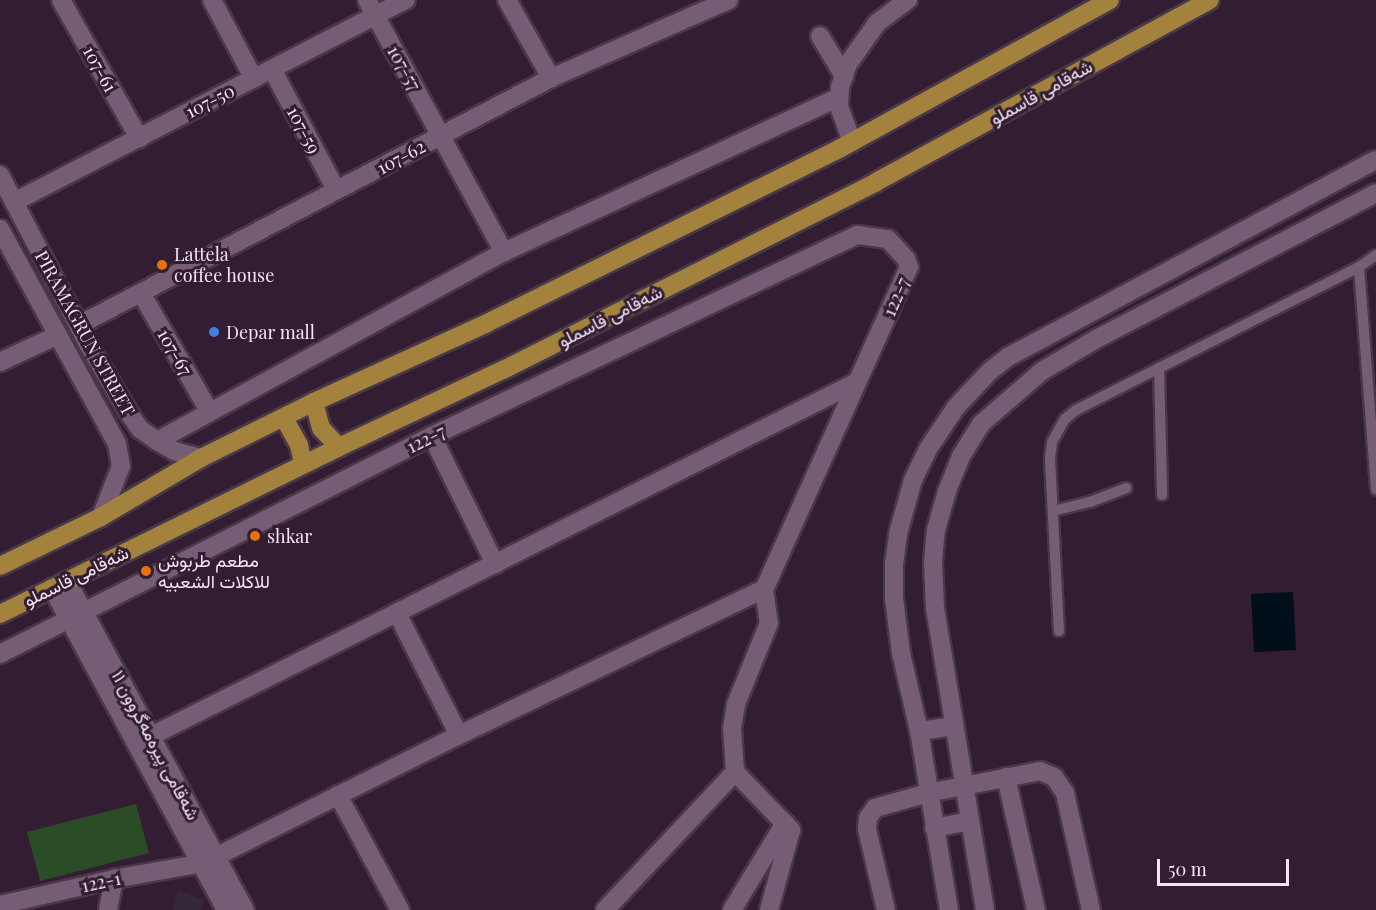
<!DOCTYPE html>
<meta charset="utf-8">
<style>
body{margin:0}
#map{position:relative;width:1376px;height:910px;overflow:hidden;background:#331d32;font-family:"Playfair Display",Vazirmatn,serif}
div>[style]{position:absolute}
.medical>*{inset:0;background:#332938}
.green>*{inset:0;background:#2a4d27}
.water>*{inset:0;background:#010f1b}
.roads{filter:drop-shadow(2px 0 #4a3849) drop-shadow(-2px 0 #4a3849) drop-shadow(0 2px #4a3849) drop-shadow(0 -2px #4a3849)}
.lane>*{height:10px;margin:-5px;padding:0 5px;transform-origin:5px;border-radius:5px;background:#765d75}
.street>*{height:18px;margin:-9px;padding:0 9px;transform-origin:9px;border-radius:9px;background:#765d75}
.secondary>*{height:18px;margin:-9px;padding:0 9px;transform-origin:9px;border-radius:9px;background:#765d75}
.primary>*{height:18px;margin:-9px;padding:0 9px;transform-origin:9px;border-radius:9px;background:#a2823c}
.dots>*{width:16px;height:16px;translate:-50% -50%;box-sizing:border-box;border:3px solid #331d32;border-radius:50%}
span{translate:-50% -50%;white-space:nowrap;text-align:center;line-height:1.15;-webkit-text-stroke:6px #331d32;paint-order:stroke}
.street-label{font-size:18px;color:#f4e5f2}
.poi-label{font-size:18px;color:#f4e5f2}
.left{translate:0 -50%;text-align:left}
.scale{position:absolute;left:1157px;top:859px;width:132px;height:27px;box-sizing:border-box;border:3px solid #f4e5f2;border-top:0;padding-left:8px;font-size:18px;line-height:21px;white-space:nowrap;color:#f4e5f2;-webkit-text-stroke:4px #331d32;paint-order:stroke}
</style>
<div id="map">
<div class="medical">
<i style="clip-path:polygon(178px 890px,204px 900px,200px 910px,173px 910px)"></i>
</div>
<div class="green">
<i style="clip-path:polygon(136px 804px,149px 853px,40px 881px,27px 832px)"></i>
</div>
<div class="water">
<i style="clip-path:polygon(1293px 592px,1296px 650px,1254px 652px,1251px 594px)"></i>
</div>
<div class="roads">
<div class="lane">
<i style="left:1359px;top:267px;width:223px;rotate:85.6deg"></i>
<i style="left:1159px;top:368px;width:127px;rotate:88.6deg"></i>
<i style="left:1053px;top:511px;width:38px;rotate:-14deg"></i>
<i style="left:1090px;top:502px;width:39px;rotate:-21deg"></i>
<i style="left:1059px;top:631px;width:173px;rotate:-93deg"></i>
<i style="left:1050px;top:458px;width:16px;rotate:-83deg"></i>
<i style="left:1052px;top:442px;width:26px;rotate:-61deg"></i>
<i style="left:1065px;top:419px;width:14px;rotate:-39deg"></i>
<i style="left:1076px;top:410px;width:317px;rotate:-26.8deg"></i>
<i style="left:1359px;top:267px;width:21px;rotate:-35deg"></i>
</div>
<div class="street">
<i style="left:61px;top:0;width:159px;rotate:60.5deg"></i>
<i style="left:212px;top:0;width:89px;rotate:62deg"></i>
<i style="left:367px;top:0;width:287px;rotate:61.5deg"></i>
<i style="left:507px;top:0;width:90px;rotate:60.6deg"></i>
<i style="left:820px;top:36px;width:47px;rotate:59deg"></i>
<i style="left:272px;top:69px;width:137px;rotate:62.1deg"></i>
<i style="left:14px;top:202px;width:441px;rotate:-27.3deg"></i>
<i style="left:141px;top:293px;width:136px;rotate:60deg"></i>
<i style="left:79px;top:325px;width:533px;rotate:-27.62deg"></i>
<i style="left:551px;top:78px;width:194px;rotate:-23.7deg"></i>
<i style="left:0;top:362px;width:64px;rotate:-25deg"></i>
<i style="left:432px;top:436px;width:143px;rotate:63.8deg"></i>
<i style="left:157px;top:441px;width:395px;rotate:-28.6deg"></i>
<i style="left:504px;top:252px;width:369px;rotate:-24.8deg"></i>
<i style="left:764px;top:589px;width:34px;rotate:82deg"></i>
<i style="left:769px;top:623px;width:87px;rotate:112.2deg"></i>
<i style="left:736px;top:704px;width:24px;rotate:99deg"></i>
<i style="left:732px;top:728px;width:44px;rotate:86.1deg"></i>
<i style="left:735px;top:772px;width:81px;rotate:46deg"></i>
<i style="left:791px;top:830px;width:83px;rotate:105.4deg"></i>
<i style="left:397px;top:613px;width:137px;rotate:63.1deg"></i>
<i style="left:0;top:654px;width:484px;rotate:-26.8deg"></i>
<i style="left:432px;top:436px;width:471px;rotate:-25.3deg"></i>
<i style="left:858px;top:235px;width:30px;rotate:8deg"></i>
<i style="left:888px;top:239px;width:27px;rotate:48deg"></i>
<i style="left:906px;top:259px;width:9px;rotate:69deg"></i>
<i style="left:909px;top:267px;width:353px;rotate:114.2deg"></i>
<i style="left:764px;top:589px;width:338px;rotate:154.4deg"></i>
<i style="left:459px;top:735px;width:286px;rotate:153.4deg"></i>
<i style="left:203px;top:863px;width:90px;rotate:169.8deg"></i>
<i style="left:114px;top:879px;width:117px;rotate:167.2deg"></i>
<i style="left:919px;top:731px;width:34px;rotate:-8deg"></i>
<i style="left:151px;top:736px;width:790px;rotate:-26.63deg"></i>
<i style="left:1006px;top:777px;width:136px;rotate:77.3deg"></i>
<i style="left:338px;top:795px;width:131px;rotate:61.7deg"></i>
<i style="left:934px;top:828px;width:36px;rotate:-11deg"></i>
<i style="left:108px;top:910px;width:32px;rotate:-79deg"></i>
<i style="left:605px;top:910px;width:190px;rotate:-46.7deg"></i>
<i style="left:732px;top:910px;width:102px;rotate:-58.7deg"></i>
<i style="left:886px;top:910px;width:83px;rotate:-103.2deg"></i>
<i style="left:867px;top:829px;width:11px;rotate:-85deg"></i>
<i style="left:868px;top:818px;width:12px;rotate:-55deg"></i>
<i style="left:875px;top:808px;width:55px;rotate:-15.8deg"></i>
<i style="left:928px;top:793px;width:114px;rotate:-11.1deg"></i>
<i style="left:1040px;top:771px;width:15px;rotate:23deg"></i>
<i style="left:1054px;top:777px;width:19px;rotate:55deg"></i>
<i style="left:1065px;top:793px;width:120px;rotate:77.5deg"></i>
<i style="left:949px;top:910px;width:181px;rotate:-99.5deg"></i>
<i style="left:919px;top:731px;width:80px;rotate:-103deg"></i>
<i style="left:901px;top:653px;width:55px;rotate:-97.3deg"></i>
<i style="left:894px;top:598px;width:34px;rotate:-90deg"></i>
<i style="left:894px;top:564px;width:34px;rotate:-82deg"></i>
<i style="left:899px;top:530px;width:52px;rotate:-74.4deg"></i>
<i style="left:913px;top:480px;width:34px;rotate:-64deg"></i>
<i style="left:928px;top:449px;width:50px;rotate:-56.3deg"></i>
<i style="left:956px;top:407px;width:50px;rotate:-46.6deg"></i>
<i style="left:990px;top:371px;width:23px;rotate:-38deg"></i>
<i style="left:1008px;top:357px;width:417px;rotate:-28.2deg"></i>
<i style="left:985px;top:910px;width:306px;rotate:-99.4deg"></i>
<i style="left:935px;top:608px;width:46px;rotate:-92.5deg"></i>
<i style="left:933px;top:562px;width:32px;rotate:-85deg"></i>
<i style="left:936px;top:530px;width:41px;rotate:-74.2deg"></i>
<i style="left:947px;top:491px;width:38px;rotate:-68deg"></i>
<i style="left:961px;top:456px;width:39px;rotate:-58deg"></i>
<i style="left:982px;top:423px;width:79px;rotate:-40.9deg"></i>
<i style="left:1042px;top:371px;width:65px;rotate:-30.5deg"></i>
<i style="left:1098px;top:338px;width:314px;rotate:-27.5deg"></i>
</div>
<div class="secondary">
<i style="left:852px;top:142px;width:38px;rotate:-110deg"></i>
<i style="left:839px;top:106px;width:19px;rotate:-87deg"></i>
<i style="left:840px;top:87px;width:24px;rotate:-71deg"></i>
<i style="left:848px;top:64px;width:50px;rotate:-54.7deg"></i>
<i style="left:877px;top:23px;width:39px;rotate:-37deg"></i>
<i style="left:0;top:175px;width:191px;rotate:62.5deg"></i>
<i style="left:88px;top:344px;width:79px;rotate:59.5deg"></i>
<i style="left:128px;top:412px;width:21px;rotate:55deg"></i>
<i style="left:140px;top:429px;width:21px;rotate:35deg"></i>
<i style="left:157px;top:441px;width:20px;rotate:30deg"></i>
<i style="left:174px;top:451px;width:28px;rotate:15deg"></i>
<i style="left:0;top:229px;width:245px;rotate:61.4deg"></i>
<i style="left:117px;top:444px;width:22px;rotate:80deg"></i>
<i style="left:121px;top:466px;width:55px;rotate:111.4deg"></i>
<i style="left:67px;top:581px;width:374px;rotate:61.6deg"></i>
<i style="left:52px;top:588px;width:366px;rotate:61.6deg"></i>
</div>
<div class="primary">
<i style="left:314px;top:402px;width:27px;rotate:75deg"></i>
<i style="left:321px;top:428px;width:26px;rotate:47deg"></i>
<i style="left:284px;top:418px;width:31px;rotate:61deg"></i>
<i style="left:299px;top:445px;width:19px;rotate:78deg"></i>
<i style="left:0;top:566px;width:112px;rotate:-25.9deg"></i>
<i style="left:101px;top:517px;width:116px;rotate:-30.5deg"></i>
<i style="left:201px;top:458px;width:126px;rotate:-26.4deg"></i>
<i style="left:314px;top:402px;width:190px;rotate:-24.5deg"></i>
<i style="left:487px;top:323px;width:393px;rotate:-26.3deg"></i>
<i style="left:839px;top:149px;width:309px;rotate:-28.8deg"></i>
<i style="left:0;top:614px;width:378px;rotate:-26.2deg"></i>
<i style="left:339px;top:447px;width:181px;rotate:-25.2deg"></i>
<i style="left:503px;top:370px;width:418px;rotate:-26.7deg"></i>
<i style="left:876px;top:182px;width:380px;rotate:-28.6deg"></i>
</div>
</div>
<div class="dots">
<i style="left:162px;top:265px;background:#e8710a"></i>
<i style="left:214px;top:332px;background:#3f7fe0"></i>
<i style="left:255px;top:536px;background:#e8710a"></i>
<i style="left:146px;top:571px;background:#e8710a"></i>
</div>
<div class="street-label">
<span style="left:404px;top:68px;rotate:61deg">107-57</span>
<span style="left:100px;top:69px;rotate:61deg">107-61</span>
<span style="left:1041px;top:92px;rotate:-29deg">شەقامی قاسملو</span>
<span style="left:210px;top:101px;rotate:-27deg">107-50</span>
<span style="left:304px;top:130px;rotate:62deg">107-59</span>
<span style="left:401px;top:157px;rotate:-28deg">107-62</span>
<span style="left:896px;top:297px;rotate:-66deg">122-7</span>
<span style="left:610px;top:316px;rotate:-27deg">شەقامی قاسملو</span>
<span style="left:85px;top:333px;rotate:61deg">PIRAMAGRUN STREET</span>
<span style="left:175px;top:352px;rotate:60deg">107-67</span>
<span style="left:426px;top:439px;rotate:-26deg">122-7</span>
<span style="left:76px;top:576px;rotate:-26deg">شەقامی قاسملو</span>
<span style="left:156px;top:745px;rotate:62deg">شەقامی پیرەمەگروون ١١</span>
<span style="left:101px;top:882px;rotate:-12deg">122-1</span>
</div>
<div class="poi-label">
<span class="left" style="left:174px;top:265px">Lattela<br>coffee house</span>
<span class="left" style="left:226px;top:332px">Depar mall</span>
<span class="left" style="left:267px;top:536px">shkar</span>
<span class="left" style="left:158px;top:571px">مطعم طربوش<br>للاكلات الشعبيه</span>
</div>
<div class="scale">50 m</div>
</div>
